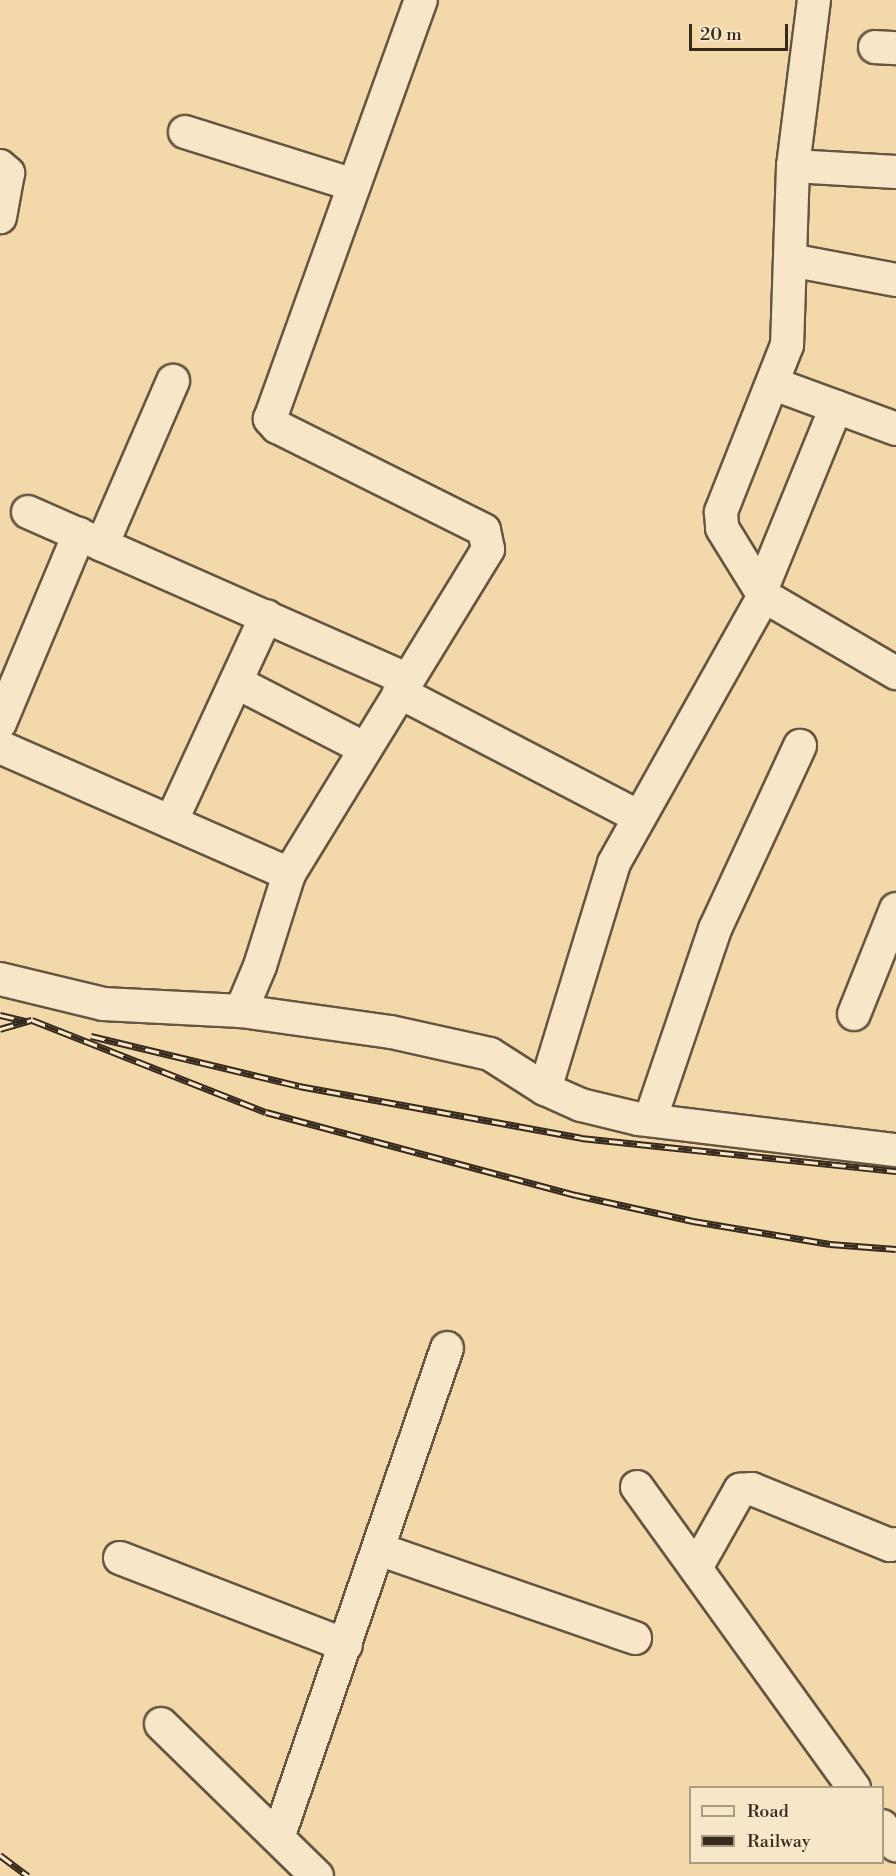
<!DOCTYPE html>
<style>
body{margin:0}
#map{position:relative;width:896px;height:1876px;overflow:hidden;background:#f3d8a9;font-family:"Libre Bodoni",serif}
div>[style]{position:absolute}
.roads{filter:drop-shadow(2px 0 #655641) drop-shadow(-2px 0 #655641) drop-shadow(0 2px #655641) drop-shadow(0 -2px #655641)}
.street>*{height:32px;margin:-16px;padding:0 16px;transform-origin:16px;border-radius:16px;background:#f7e6c7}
.rail>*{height:7px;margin-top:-3.5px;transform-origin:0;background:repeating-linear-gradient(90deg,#f7e6c7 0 14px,#362a1e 0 28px);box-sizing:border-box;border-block:2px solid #362a1e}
span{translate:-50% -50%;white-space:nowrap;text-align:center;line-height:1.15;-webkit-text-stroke:6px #f7e6c7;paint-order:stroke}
.legend{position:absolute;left:689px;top:1786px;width:195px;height:78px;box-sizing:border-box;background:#f7e6c7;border:2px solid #aa9b83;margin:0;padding:8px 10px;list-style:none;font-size:18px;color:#362a1e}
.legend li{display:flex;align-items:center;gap:12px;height:30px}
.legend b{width:30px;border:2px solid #aa9b83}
.scale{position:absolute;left:689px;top:24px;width:99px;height:27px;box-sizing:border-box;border:3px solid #362a1e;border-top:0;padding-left:8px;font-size:18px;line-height:21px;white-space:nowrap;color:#362a1e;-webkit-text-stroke:4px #f7e6c7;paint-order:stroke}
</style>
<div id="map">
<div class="roads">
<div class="street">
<i style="left:814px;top:0;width:167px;rotate:97.2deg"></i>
<i style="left:793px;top:166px;width:179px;rotate:91.9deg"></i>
<i style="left:787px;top:345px;width:180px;rotate:111.6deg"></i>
<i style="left:721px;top:512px;width:16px;rotate:86deg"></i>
<i style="left:722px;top:528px;width:80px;rotate:58.3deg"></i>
<i style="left:764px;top:596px;width:153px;rotate:30.3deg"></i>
<i style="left:875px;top:47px;width:21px;rotate:3deg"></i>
<i style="left:185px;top:132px;width:177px;rotate:17.4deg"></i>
<i style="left:0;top:166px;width:11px;rotate:41deg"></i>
<i style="left:8px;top:173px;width:45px;rotate:100.3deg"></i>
<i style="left:793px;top:166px;width:103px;rotate:3.3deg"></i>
<i style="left:790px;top:260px;width:108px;rotate:10.7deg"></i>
<i style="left:774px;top:384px;width:130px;rotate:20.2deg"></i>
<i style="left:28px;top:512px;width:414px;rotate:23.8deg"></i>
<i style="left:102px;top:545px;width:179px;rotate:-66.6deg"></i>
<i style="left:761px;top:591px;width:199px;rotate:-67.8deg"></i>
<i style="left:236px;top:682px;width:144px;rotate:27.3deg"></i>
<i style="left:399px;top:692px;width:271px;rotate:27.5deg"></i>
<i style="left:0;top:723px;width:205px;rotate:-67.3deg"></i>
<i style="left:0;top:747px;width:316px;rotate:23.7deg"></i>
<i style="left:289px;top:874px;width:96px;rotate:107.5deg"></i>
<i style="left:260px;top:966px;width:49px;rotate:112.9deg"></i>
<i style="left:171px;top:822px;width:227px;rotate:-65.2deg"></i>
<i style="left:289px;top:874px;width:381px;rotate:-58.5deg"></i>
<i style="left:488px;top:549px;width:19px;rotate:-102deg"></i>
<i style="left:484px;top:530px;width:231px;rotate:-153.5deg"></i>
<i style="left:277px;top:427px;width:11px;rotate:-131deg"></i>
<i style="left:270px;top:419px;width:445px;rotate:-70.2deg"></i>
<i style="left:0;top:979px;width:106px;rotate:13.6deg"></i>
<i style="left:103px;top:1004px;width:138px;rotate:2.9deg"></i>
<i style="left:241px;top:1011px;width:151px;rotate:8deg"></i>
<i style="left:391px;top:1032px;width:101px;rotate:12.5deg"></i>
<i style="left:490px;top:1054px;width:65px;rotate:32.5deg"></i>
<i style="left:545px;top:1089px;width:39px;rotate:24deg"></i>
<i style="left:581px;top:1105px;width:60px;rotate:13.6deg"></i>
<i style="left:639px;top:1119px;width:259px;rotate:6.9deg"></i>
<i style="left:854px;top:1014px;width:113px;rotate:-68.2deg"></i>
<i style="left:545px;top:1089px;width:236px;rotate:-73deg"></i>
<i style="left:614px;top:863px;width:306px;rotate:-60.7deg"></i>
<i style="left:650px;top:1120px;width:202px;rotate:-71.2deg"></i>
<i style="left:715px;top:929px;width:202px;rotate:-65.1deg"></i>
<i style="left:637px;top:1487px;width:371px;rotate:54.2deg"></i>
<i style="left:378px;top:1549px;width:272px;rotate:19.1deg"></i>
<i style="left:120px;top:1558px;width:242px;rotate:21.1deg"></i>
<i style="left:696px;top:1568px;width:90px;rotate:-60.6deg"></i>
<i style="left:740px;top:1490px;width:12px;rotate:-5deg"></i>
<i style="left:752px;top:1489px;width:149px;rotate:22.1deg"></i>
<i style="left:890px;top:1545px;width:6px;rotate:-9deg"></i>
<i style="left:161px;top:1724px;width:218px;rotate:44.3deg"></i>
<i style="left:882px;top:1826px;width:24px;rotate:54deg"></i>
<i style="left:279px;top:1835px;width:515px;rotate:-70.97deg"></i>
</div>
</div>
<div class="rail">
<i style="left:0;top:1015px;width:27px;rotate:13deg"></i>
<i style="left:0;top:1029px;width:33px;rotate:-16deg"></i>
<i style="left:32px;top:1020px;width:251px;rotate:21.5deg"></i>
<i style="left:266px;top:1112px;width:321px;rotate:15deg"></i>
<i style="left:576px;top:1195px;width:120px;rotate:12.5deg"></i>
<i style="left:693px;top:1221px;width:139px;rotate:9.5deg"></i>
<i style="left:830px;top:1244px;width:66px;rotate:4.3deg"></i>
<i style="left:91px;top:1036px;width:214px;rotate:13.5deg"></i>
<i style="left:299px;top:1086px;width:287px;rotate:10.4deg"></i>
<i style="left:581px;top:1138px;width:317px;rotate:6deg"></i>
<i style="left:0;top:1855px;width:35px;rotate:37deg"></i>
</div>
<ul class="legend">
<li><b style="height:8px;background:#f7e6c7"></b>Road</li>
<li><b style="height:8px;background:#362a1e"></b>Railway</li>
</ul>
<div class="scale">20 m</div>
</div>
